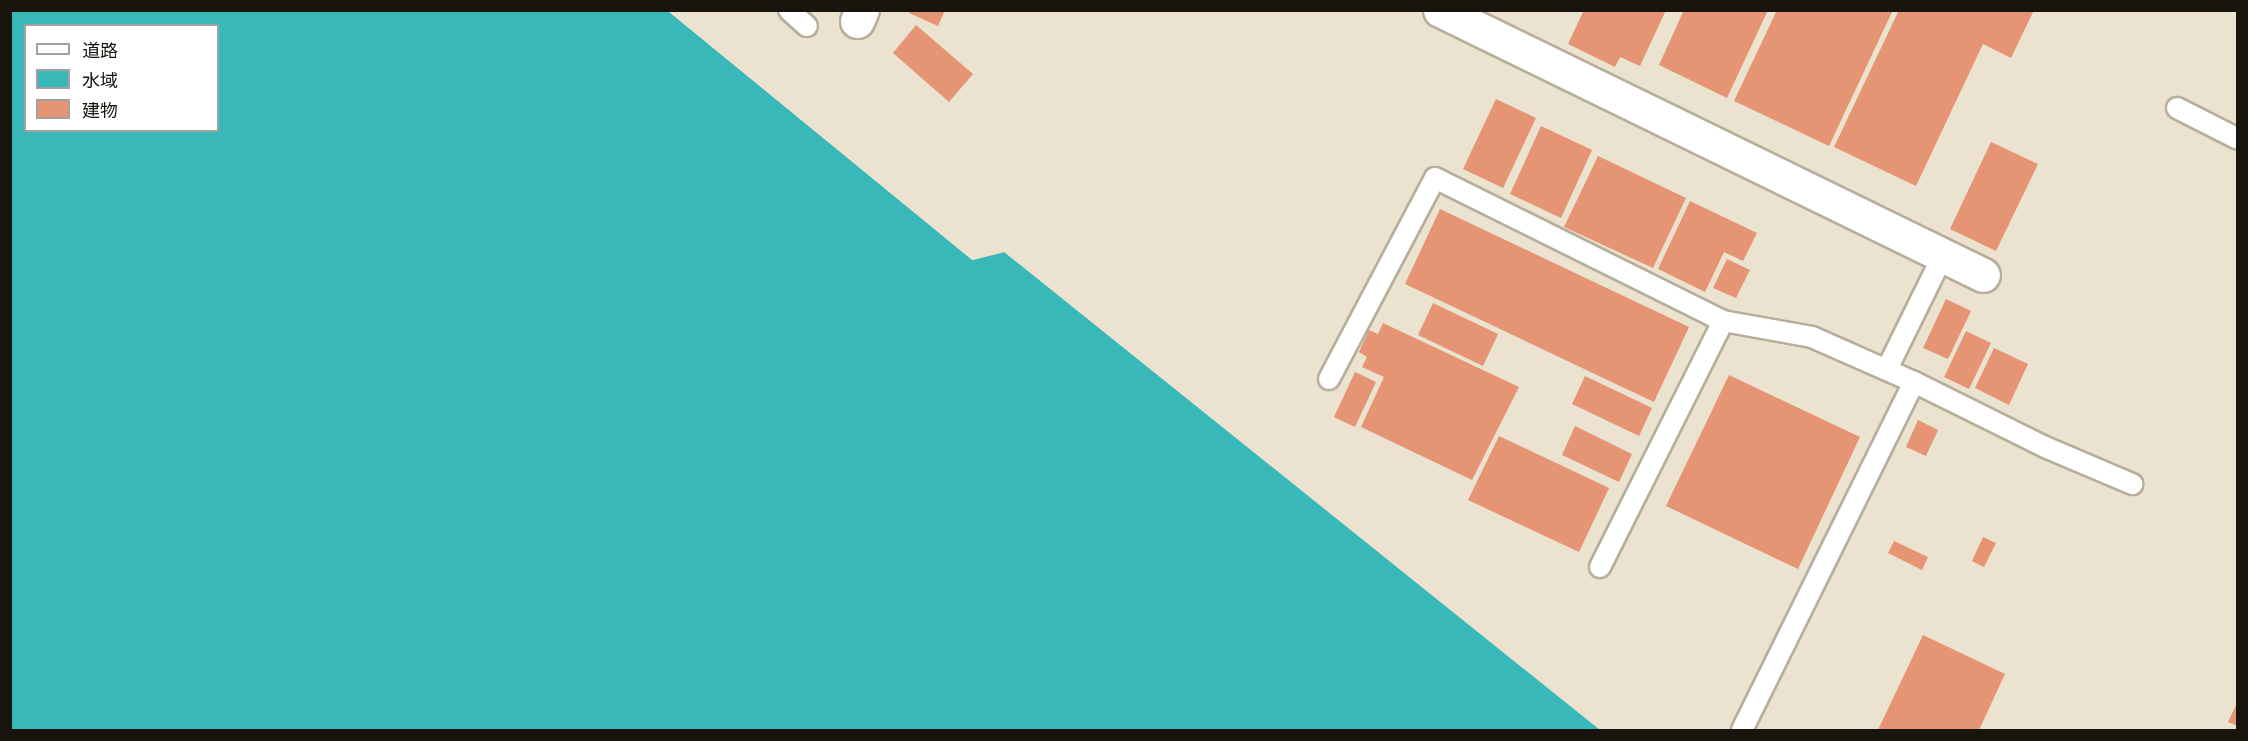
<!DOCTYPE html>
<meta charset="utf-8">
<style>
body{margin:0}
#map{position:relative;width:2248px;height:741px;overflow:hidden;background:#ebe2cf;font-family:Arial,"Noto Sans JP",sans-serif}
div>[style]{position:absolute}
.water>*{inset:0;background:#39b8ba}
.pier>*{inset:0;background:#ebe2cf}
.building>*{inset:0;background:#e59573}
.roads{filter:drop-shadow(2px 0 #b6ae9b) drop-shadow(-2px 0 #b6ae9b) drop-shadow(0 2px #b6ae9b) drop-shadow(0 -2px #b6ae9b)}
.service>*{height:20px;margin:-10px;padding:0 10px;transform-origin:10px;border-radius:10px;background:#fff}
.tertiary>*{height:33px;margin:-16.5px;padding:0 16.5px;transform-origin:16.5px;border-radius:16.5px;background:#fff}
span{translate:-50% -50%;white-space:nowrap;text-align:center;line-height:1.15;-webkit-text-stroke:5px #fff;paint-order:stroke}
.frame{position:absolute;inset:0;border:12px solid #18150e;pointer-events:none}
.legend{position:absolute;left:24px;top:24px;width:195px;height:108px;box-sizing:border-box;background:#fff;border:2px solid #a3a19f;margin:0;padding:8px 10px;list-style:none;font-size:18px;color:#18150e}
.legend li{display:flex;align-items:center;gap:12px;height:30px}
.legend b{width:30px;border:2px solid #a3a19f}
</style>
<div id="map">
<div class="water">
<i style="clip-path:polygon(evenodd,10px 11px,668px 11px,972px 260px,1004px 252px,1600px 730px,11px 730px,10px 11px,26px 26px,218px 26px,218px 130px,26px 130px,26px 26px)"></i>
</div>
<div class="pier">
<i style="clip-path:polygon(673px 10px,973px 256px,1004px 249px,1004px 252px,973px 260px,668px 11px)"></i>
</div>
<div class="building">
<i style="clip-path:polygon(910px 10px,945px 10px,938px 26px,909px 13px)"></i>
<i style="clip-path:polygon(1584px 10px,1666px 10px,1640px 66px,1620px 57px,1615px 67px,1568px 44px)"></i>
<i style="clip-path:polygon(1684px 10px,1768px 10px,1727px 98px,1659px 65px)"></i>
<i style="clip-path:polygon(1777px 10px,1893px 10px,1829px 146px,1734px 101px)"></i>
<i style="clip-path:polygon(1899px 10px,2034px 10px,2011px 58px,1983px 44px,1916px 186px,1834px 147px)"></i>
<i style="clip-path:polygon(916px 25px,973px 74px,949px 102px,893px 53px)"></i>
<i style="clip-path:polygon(1496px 99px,1536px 118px,1503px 188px,1463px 169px)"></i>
<i style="clip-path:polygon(1541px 126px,1592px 150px,1561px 218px,1510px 194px)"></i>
<i style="clip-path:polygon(1991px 142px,2038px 164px,1996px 251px,1950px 229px)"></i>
<i style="clip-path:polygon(1598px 156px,1686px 198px,1653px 268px,1564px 227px)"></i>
<i style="clip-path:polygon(1690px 201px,1757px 233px,1743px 261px,1724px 252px,1705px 292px,1658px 269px)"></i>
<i style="clip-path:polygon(1440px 209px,1689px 327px,1654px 402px,1405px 284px)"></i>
<i style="clip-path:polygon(1727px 259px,1750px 270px,1736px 298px,1713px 288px)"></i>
<i style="clip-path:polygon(1946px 299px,1971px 311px,1948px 359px,1923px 348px)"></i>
<i style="clip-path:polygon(1433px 303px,1498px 334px,1483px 366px,1418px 335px)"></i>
<i style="clip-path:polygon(1383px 323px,1519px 387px,1472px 480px,1361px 427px,1384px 377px,1362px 367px,1367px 357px,1359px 352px,1369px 330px,1378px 334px)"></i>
<i style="clip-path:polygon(1966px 331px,1991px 343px,1969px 389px,1944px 377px)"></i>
<i style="clip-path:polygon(1994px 348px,2028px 364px,2009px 405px,1975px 388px)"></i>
<i style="clip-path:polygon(1355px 372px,1376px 382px,1355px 427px,1334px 417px)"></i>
<i style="clip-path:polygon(1729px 375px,1860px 437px,1798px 569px,1666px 506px)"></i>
<i style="clip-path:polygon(1585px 376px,1652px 408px,1639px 436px,1572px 404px)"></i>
<i style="clip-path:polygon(1918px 420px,1938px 430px,1926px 456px,1906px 447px)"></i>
<i style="clip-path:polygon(1575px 426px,1632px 454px,1619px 482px,1562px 455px)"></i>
<i style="clip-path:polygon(1499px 436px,1609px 488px,1579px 552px,1468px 500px)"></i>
<i style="clip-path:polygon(1983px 537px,1996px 543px,1984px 567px,1972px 561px)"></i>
<i style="clip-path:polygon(1894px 541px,1928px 557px,1922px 570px,1888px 553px)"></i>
<i style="clip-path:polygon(1923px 635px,2005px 674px,1979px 730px,1878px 730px)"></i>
<i style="clip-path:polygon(2238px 701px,2238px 726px,2228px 722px)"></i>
</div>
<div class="roads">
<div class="service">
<i style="left:789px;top:10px;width:24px;rotate:42deg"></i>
<i style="left:2177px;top:108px;width:68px;rotate:26.9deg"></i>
<i style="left:1887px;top:369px;width:127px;rotate:-63.8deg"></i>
<i style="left:1329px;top:379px;width:227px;rotate:-62.2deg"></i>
<i style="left:1435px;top:178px;width:322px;rotate:26.4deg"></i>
<i style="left:1600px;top:567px;width:275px;rotate:-63.4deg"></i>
<i style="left:1723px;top:321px;width:90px;rotate:10.2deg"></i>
<i style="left:1812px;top:337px;width:111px;rotate:23.8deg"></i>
<i style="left:1914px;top:382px;width:146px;rotate:26.4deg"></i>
<i style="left:2045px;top:447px;width:95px;rotate:23deg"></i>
<i style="left:1742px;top:730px;width:388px;rotate:-63.7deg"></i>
</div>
<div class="tertiary">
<i style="left:1440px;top:10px;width:604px;rotate:26.01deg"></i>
<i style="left:857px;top:21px;width:12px;rotate:-66deg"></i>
</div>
</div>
<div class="frame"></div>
<ul class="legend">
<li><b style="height:8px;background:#fff"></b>道路</li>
<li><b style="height:16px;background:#39b8ba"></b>水域</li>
<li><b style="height:16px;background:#e59573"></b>建物</li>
</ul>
</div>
